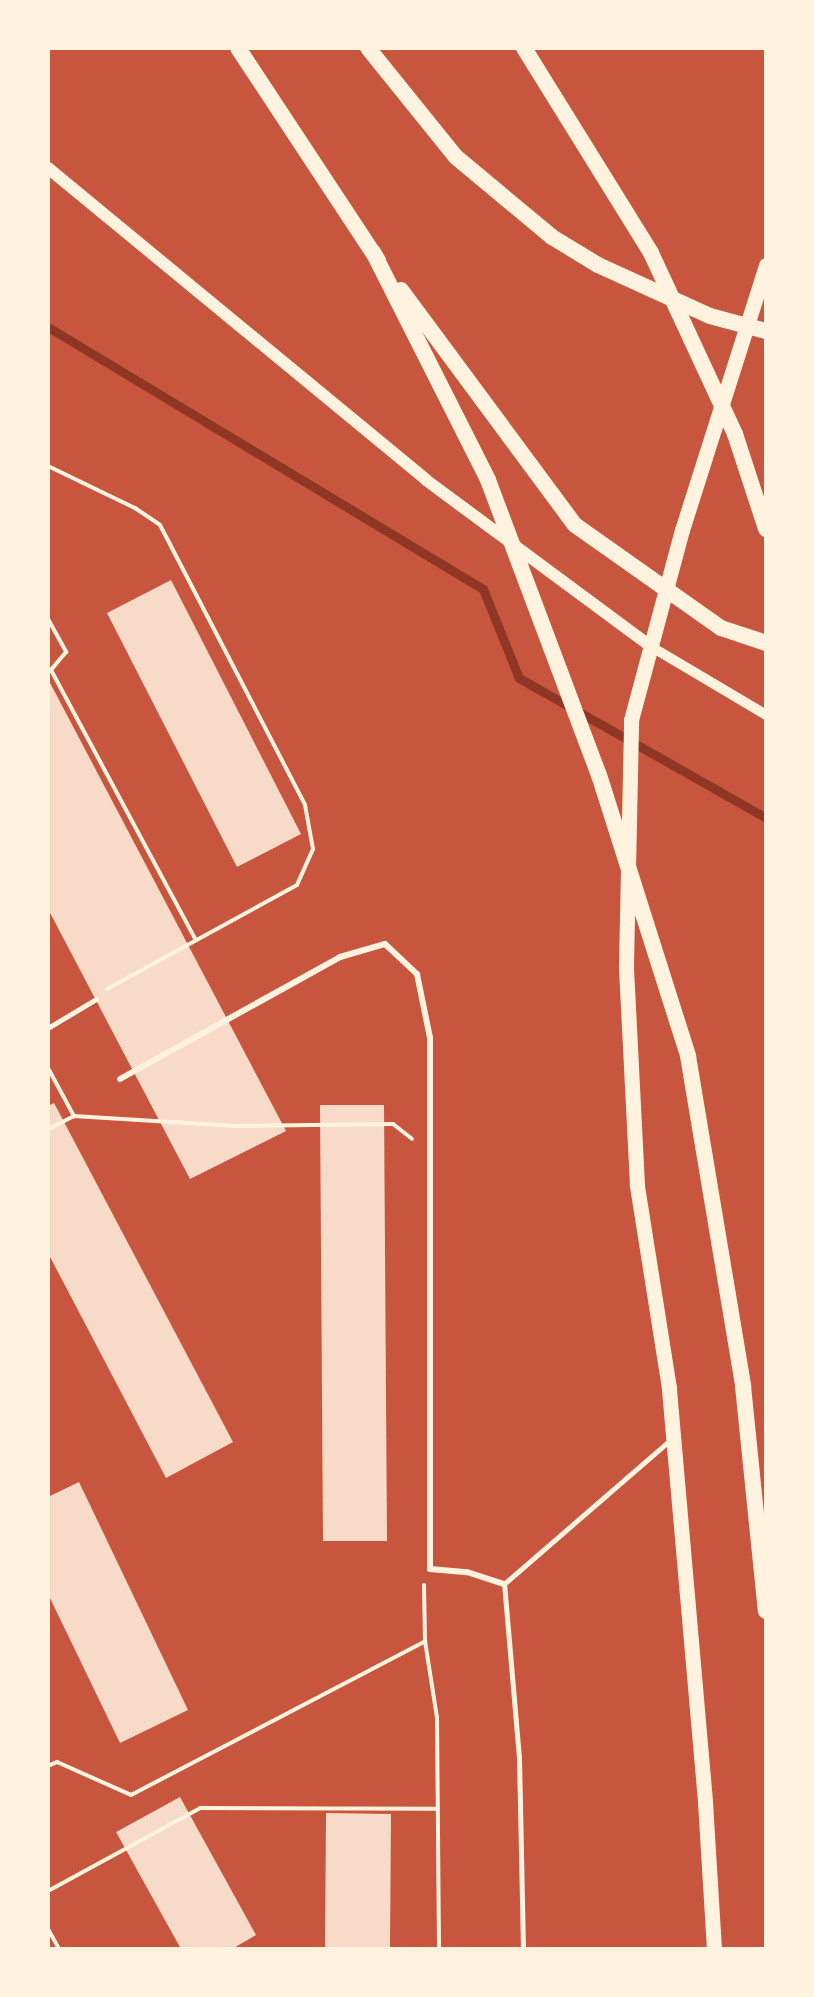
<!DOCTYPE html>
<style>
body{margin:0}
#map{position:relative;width:814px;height:1997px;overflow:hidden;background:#c8553d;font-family:Commissioner,sans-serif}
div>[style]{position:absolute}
.stream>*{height:9px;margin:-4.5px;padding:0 4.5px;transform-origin:4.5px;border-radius:4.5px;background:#8f3625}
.building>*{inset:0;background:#f7dbc8}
.path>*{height:4px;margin:-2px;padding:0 2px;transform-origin:2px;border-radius:2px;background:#fff3e0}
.service>*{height:4.5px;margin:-2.25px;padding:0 2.25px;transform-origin:2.25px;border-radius:2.25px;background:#fff3e0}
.minor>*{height:6px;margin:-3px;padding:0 3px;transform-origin:3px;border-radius:3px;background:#fff3e0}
.tertiary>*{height:10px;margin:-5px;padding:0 5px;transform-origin:5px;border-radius:5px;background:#fff3e0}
.secondary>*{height:12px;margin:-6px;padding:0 6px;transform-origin:6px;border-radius:6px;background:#fff3e0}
.primary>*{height:15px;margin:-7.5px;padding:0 7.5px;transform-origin:7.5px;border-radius:7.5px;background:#fff3e0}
.trunk>*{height:16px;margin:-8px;padding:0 8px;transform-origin:8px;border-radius:8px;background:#fff3e0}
span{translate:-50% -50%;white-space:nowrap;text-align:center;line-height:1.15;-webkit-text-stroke:4.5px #fff3e0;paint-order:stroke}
.frame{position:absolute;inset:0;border:50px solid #fff3e0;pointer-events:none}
</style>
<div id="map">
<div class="stream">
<i style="left:48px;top:327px;width:508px;rotate:31.06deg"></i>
<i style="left:483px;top:589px;width:96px;rotate:68deg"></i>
<i style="left:519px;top:678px;width:284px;rotate:29.5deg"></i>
</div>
<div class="building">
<i style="clip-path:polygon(171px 580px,301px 834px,237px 867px,107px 613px)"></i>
<i style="clip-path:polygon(48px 679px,286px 1131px,190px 1179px,48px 909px)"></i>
<i style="clip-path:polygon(54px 1103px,233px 1442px,166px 1478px,48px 1253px,48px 1106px)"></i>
<i style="clip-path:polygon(320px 1105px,384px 1105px,387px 1541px,323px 1541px)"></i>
<i style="clip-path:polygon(79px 1482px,188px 1710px,120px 1743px,48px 1594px,48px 1497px)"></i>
<i style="clip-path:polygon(180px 1797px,256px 1935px,232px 1949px,181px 1949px,116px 1832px)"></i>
<i style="clip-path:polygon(326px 1813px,391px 1814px,390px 1949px,325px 1949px)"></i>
</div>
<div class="path">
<i style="left:48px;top:466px;width:97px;rotate:25.8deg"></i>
<i style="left:135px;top:508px;width:30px;rotate:34deg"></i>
<i style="left:160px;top:525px;width:315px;rotate:62.6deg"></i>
<i style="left:305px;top:805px;width:45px;rotate:79.7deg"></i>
<i style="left:313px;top:849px;width:39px;rotate:114deg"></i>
<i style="left:297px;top:885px;width:217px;rotate:151.3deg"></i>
<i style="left:48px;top:619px;width:38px;rotate:61deg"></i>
<i style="left:66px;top:652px;width:23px;rotate:130deg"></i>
<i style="left:51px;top:670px;width:306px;rotate:61.8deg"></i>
<i style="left:48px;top:1068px;width:55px;rotate:61.6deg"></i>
<i style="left:74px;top:1116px;width:29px;rotate:153deg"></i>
<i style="left:74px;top:1116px;width:162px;rotate:3.5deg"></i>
<i style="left:236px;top:1126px;width:157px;rotate:-0.7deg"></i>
<i style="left:393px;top:1124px;width:24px;rotate:38deg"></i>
<i style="left:425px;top:1641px;width:78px;rotate:81.1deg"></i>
<i style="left:437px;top:1718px;width:231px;rotate:89.5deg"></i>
<i style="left:48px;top:1766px;width:10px;rotate:-24deg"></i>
<i style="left:57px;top:1762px;width:81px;rotate:24deg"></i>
<i style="left:131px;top:1795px;width:332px;rotate:-27.6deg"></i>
<i style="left:425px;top:1641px;width:56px;rotate:-91deg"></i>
<i style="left:48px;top:1891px;width:173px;rotate:-28.6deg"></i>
<i style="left:200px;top:1808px;width:238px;rotate:0.2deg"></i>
<i style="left:48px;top:1929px;width:23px;rotate:61deg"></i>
</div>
<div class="service">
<i style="left:48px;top:1028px;width:56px;rotate:-31.1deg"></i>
<i style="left:523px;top:1949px;width:191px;rotate:-91.2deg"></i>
<i style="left:519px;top:1758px;width:175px;rotate:-94.9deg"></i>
<i style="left:504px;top:1584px;width:220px;rotate:-40.9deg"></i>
</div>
<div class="minor">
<i style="left:120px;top:1079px;width:252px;rotate:-29deg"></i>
<i style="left:340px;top:957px;width:47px;rotate:-16.1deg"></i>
<i style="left:385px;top:944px;width:44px;rotate:43.2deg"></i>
<i style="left:417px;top:974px;width:65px;rotate:78.5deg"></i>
<i style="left:430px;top:1038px;width:531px;rotate:90deg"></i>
<i style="left:430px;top:1569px;width:37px;rotate:5deg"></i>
<i style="left:467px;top:1572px;width:39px;rotate:18deg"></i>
</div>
<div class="tertiary">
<i style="left:650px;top:646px;width:135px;rotate:30.7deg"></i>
</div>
<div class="secondary">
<i style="left:48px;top:168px;width:490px;rotate:39.5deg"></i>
<i style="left:426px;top:480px;width:279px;rotate:36.5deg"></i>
</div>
<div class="primary">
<i style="left:714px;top:1949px;width:148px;rotate:-93.5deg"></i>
<i style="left:705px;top:1801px;width:415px;rotate:-95deg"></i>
<i style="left:669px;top:1388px;width:206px;rotate:-99deg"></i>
<i style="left:637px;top:1185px;width:220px;rotate:-92.9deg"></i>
<i style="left:626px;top:965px;width:245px;rotate:-88.8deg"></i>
<i style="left:631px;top:720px;width:197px;rotate:-75deg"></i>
<i style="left:682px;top:530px;width:278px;rotate:-72.4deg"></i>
</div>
<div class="trunk">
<i style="left:238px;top:48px;width:254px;rotate:56.6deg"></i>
<i style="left:368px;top:48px;width:140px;rotate:51.1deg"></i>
<i style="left:456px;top:157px;width:125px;rotate:39.8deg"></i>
<i style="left:552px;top:237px;width:54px;rotate:31.3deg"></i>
<i style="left:598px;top:265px;width:123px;rotate:24.5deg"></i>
<i style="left:710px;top:316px;width:58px;rotate:15deg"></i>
<i style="left:524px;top:48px;width:241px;rotate:58.2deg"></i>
<i style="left:651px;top:253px;width:200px;rotate:65.1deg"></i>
<i style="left:735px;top:434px;width:100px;rotate:71.9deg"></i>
<i style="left:373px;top:252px;width:255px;rotate:63.2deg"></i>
<i style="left:488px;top:480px;width:315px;rotate:69.4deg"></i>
<i style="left:599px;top:775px;width:295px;rotate:72.4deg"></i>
<i style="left:688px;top:1056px;width:335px;rotate:80.5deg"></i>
<i style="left:743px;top:1386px;width:226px;rotate:84.2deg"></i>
<i style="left:401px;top:290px;width:292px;rotate:53.5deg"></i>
<i style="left:575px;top:525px;width:179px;rotate:35.2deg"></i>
<i style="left:721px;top:628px;width:47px;rotate:18.4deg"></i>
</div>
<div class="frame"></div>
</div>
